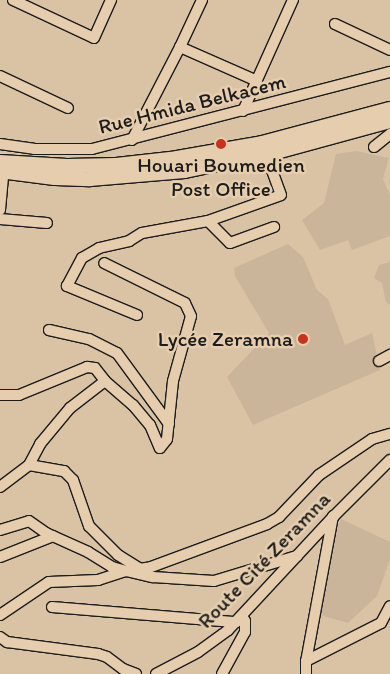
<!DOCTYPE html>
<meta charset="utf-8">
<style>
body{margin:0}
#map{position:relative;width:390px;height:674px;overflow:hidden;background:#dac2a5;font-family:Itim,sans-serif}
div>[style]{position:absolute}
.built>*{inset:0;background:#cab49a}
.roads{filter:drop-shadow(1px 0 #1c1c1c) drop-shadow(-1px 0 #1c1c1c) drop-shadow(0 1px #1c1c1c) drop-shadow(0 -1px #1c1c1c)}
.minor>*{height:10px;margin:-5px;padding:0 5px;transform-origin:5px;border-radius:5px;background:#e6cdae}
.highway>*{height:14px;margin:-7px;padding:0 7px;transform-origin:7px;border-radius:7px;background:#e6cdae}
.dots>*{width:14px;height:14px;translate:-50% -50%;box-sizing:border-box;border:2px solid #e6cdae;border-radius:50%}
span{translate:-50% -50%;white-space:nowrap;text-align:center;line-height:1.15;-webkit-text-stroke:5px #e6cdae;paint-order:stroke}
.street-label{font-size:21px;color:#1c1c1c}
.poi-label{font-size:21px;color:#1c1c1c}
.right{translate:-100% -50%;text-align:right}
</style>
<div id="map">
<div class="built">
<i style="clip-path:polygon(356px 151px,389px 158px,383px 179px,390px 195px,390px 236px,352px 250px,348px 240px,320px 250px,302px 220px,324px 203px,336px 154px)"></i>
<i style="clip-path:polygon(288px 244px,303px 257px,317px 290px,328px 299px,345px 345px,372px 333px,380px 370px,253px 425px,227px 377px,269px 333px,235px 276px,234px 268px)"></i>
<i style="clip-path:polygon(390px 262px,390px 305px,386px 302px,382px 283px,374px 278px,379px 265px)"></i>
<i style="clip-path:polygon(341px 519px,390px 542px,390px 559px,377px 596px,348px 623px,320px 615px,332px 543px)"></i>
</div>
<div class="roads">
<div class="minor">
<i style="left:13px;top:0;width:89px;rotate:25.1deg"></i>
<i style="left:94px;top:38px;width:42px;rotate:-65.9deg"></i>
<i style="left:335px;top:24px;width:61px;rotate:25.3deg"></i>
<i style="left:180px;top:47px;width:52px;rotate:-64.9deg"></i>
<i style="left:0;top:76px;width:75px;rotate:25.2deg"></i>
<i style="left:243px;top:111px;width:122px;rotate:-65.8deg"></i>
<i style="left:132px;top:140px;width:105px;rotate:-62.7deg"></i>
<i style="left:180px;top:47px;width:84px;rotate:23.8deg"></i>
<i style="left:0;top:144px;width:34px;rotate:8deg"></i>
<i style="left:34px;top:149px;width:58px"></i>
<i style="left:92px;top:149px;width:308px;rotate:-14.5deg"></i>
<i style="left:374px;top:147px;width:21px;rotate:-39deg"></i>
<i style="left:0;top:210px;width:44px;rotate:-84.8deg"></i>
<i style="left:0;top:219px;width:47px;rotate:4.9deg"></i>
<i style="left:208px;top:221px;width:31px;rotate:45deg"></i>
<i style="left:230px;top:243px;width:47px;rotate:-20deg"></i>
<i style="left:137px;top:315px;width:76px;rotate:-157.5deg"></i>
<i style="left:67px;top:286px;width:32px;rotate:-62deg"></i>
<i style="left:82px;top:258px;width:20px;rotate:-30deg"></i>
<i style="left:99px;top:248px;width:31px;rotate:-13deg"></i>
<i style="left:129px;top:241px;width:15px;rotate:-32deg"></i>
<i style="left:142px;top:233px;width:67px;rotate:-10.3deg"></i>
<i style="left:208px;top:221px;width:77px;rotate:-19.6deg"></i>
<i style="left:281px;top:195px;width:44px;rotate:-110.1deg"></i>
<i style="left:49px;top:330px;width:41px;rotate:12.7deg"></i>
<i style="left:89px;top:339px;width:31px;rotate:27deg"></i>
<i style="left:117px;top:353px;width:88px;rotate:53.8deg"></i>
<i style="left:379px;top:361px;width:13px;rotate:-29deg"></i>
<i style="left:0;top:395px;width:19px"></i>
<i style="left:19px;top:395px;width:74px;rotate:-22.4deg"></i>
<i style="left:87px;top:367px;width:8px;rotate:7deg"></i>
<i style="left:95px;top:368px;width:16px;rotate:52deg"></i>
<i style="left:29px;top:465px;width:24px;rotate:-62deg"></i>
<i style="left:40px;top:444px;width:47px;rotate:-50.2deg"></i>
<i style="left:70px;top:408px;width:44px;rotate:-37.6deg"></i>
<i style="left:105px;top:381px;width:37px;rotate:41deg"></i>
<i style="left:133px;top:405px;width:26px;rotate:50deg"></i>
<i style="left:150px;top:425px;width:25px;rotate:67deg"></i>
<i style="left:160px;top:448px;width:11px;rotate:-52deg"></i>
<i style="left:167px;top:439px;width:58px;rotate:-84.1deg"></i>
<i style="left:173px;top:381px;width:67px;rotate:-74.5deg"></i>
<i style="left:191px;top:316px;width:14px;rotate:-115deg"></i>
<i style="left:185px;top:303px;width:90px;rotate:-153.7deg"></i>
<i style="left:0;top:487px;width:36px;rotate:-37deg"></i>
<i style="left:29px;top:465px;width:36px;rotate:10deg"></i>
<i style="left:64px;top:471px;width:13px;rotate:45deg"></i>
<i style="left:73px;top:480px;width:49px;rotate:70.8deg"></i>
<i style="left:89px;top:526px;width:41px;rotate:45deg"></i>
<i style="left:118px;top:555px;width:26px;rotate:32deg"></i>
<i style="left:333px;top:516px;width:147px;rotate:100.5deg"></i>
<i style="left:306px;top:661px;width:84px;rotate:-26.9deg"></i>
<i style="left:381px;top:623px;width:19px;rotate:-62deg"></i>
<i style="left:0;top:530px;width:30px;rotate:-17deg"></i>
<i style="left:29px;top:521px;width:21px;rotate:35deg"></i>
<i style="left:46px;top:533px;width:46px;rotate:24.3deg"></i>
<i style="left:88px;top:552px;width:28px;rotate:32deg"></i>
<i style="left:112px;top:567px;width:15px;rotate:16deg"></i>
<i style="left:126px;top:571px;width:25px;rotate:-9deg"></i>
<i style="left:151px;top:567px;width:124px;rotate:-20.3deg"></i>
<i style="left:267px;top:524px;width:14px;rotate:-30deg"></i>
<i style="left:279px;top:517px;width:58px;rotate:-46.4deg"></i>
<i style="left:319px;top:475px;width:64px;rotate:-34.2deg"></i>
<i style="left:372px;top:439px;width:19px;rotate:-16deg"></i>
<i style="left:0;top:557px;width:57px;rotate:-21.6deg"></i>
<i style="left:52px;top:607px;width:185px;rotate:4.7deg"></i>
<i style="left:0;top:615px;width:59px;rotate:-34deg"></i>
<i style="left:49px;top:582px;width:49px;rotate:-2.3deg"></i>
<i style="left:98px;top:580px;width:29px;rotate:-18deg"></i>
<i style="left:126px;top:571px;width:28px;rotate:13deg"></i>
<i style="left:153px;top:577px;width:61px;rotate:3.8deg"></i>
<i style="left:214px;top:581px;width:87px;rotate:-16.8deg"></i>
<i style="left:0;top:637px;width:9px;rotate:36deg"></i>
<i style="left:7px;top:642px;width:92px;rotate:7.5deg"></i>
<i style="left:98px;top:654px;width:9px;rotate:18deg"></i>
<i style="left:107px;top:657px;width:20px;rotate:37deg"></i>
<i style="left:123px;top:669px;width:14px;rotate:21deg"></i>
<i style="left:156px;top:674px;width:47px;rotate:-27.6deg"></i>
<i style="left:198px;top:652px;width:37px;rotate:-36deg"></i>
<i style="left:228px;top:630px;width:156px;rotate:-47.1deg"></i>
<i style="left:334px;top:516px;width:79px;rotate:-45deg"></i>
<i style="left:222px;top:674px;width:48px;rotate:-61.3deg"></i>
<i style="left:245px;top:632px;width:11px;rotate:-90deg"></i>
<i style="left:245px;top:621px;width:6px;rotate:-121deg"></i>
<i style="left:306px;top:674px;width:13px;rotate:-90deg"></i>
</div>
<div class="highway">
<i style="left:0;top:162px;width:67px;rotate:3.4deg"></i>
<i style="left:67px;top:166px;width:49px;rotate:-1.2deg"></i>
<i style="left:116px;top:165px;width:61px;rotate:-6.5deg"></i>
<i style="left:177px;top:158px;width:86px;rotate:-10deg"></i>
<i style="left:262px;top:143px;width:132px;rotate:-14.9deg"></i>
<i style="left:0;top:171px;width:55px;rotate:7.3deg"></i>
<i style="left:55px;top:178px;width:35px;rotate:2deg"></i>
<i style="left:90px;top:179px;width:95px;rotate:-4.8deg"></i>
<i style="left:185px;top:171px;width:97px;rotate:-11.9deg"></i>
<i style="left:280px;top:151px;width:114px;rotate:-15.3deg"></i>
</div>
</div>
<div class="dots">
<i style="left:221px;top:144px;background:#c8321e"></i>
<i style="left:303px;top:339px;background:#c8321e"></i>
</div>
<div class="street-label">
<span style="left:192px;top:104px;rotate:-14deg">Rue Hmida Belkacem</span>
<span style="left:264px;top:560px;rotate:-46deg">Route Cité Zeramna</span>
</div>
<div class="poi-label">
<span style="left:221px;top:177px">Houari Boumedien<br>Post Office</span>
<span class="right" style="left:293px;top:339px">Lycée Zeramna</span>
</div>
</div>
